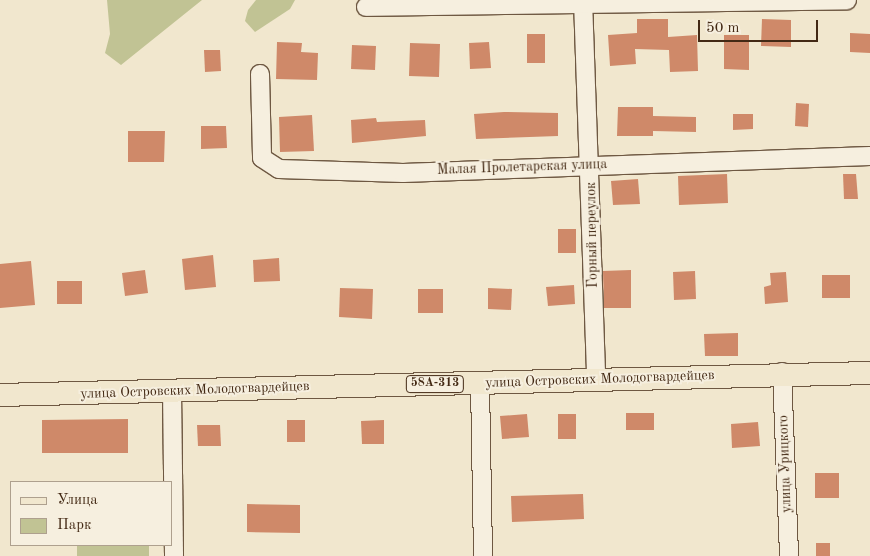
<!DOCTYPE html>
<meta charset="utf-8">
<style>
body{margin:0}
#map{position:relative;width:870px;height:556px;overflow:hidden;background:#f1e7ce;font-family:"Old Standard TT",serif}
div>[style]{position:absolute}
.green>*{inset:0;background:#c1c394}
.building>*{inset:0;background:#cf8969}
.roads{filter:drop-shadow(1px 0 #6e5842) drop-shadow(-1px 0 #6e5842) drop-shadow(0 1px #6e5842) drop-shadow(0 -1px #6e5842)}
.minor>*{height:18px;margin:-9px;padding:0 9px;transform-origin:9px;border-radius:9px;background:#f6efdf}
.major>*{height:22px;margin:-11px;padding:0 11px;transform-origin:11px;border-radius:11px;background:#f1e7ce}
span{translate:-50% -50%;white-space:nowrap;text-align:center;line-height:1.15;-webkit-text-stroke:4px #f6efdf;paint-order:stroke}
.shield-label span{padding:1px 4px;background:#f6efdf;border:1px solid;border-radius:4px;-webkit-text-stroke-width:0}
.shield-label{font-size:12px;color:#432914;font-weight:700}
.street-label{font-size:14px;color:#432914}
.legend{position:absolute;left:10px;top:481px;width:162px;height:65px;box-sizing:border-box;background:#f6efdf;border:1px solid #aea08e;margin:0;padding:6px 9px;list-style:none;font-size:15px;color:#432914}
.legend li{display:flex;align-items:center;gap:10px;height:25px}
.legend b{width:25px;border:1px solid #aea08e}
.scale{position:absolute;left:698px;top:20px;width:120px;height:22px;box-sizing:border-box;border:2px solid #432914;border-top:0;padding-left:6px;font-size:15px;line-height:18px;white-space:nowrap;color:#432914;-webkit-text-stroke:4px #f6efdf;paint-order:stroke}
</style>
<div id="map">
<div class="green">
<i style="clip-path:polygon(107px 0,202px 0,121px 65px,105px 53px,110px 34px)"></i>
<i style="clip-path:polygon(256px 0,295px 0,290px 9px,255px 32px,245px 21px,248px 10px)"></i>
<i style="clip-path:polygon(77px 545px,149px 545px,149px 556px,77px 556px)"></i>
</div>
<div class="building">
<i style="clip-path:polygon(637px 19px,668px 19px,668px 37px,697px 35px,698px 71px,670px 72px,669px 50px,635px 49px,636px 64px,610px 66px,608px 35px,637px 33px)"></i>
<i style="clip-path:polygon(762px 19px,791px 20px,791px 47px,761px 46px)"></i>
<i style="clip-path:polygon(850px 33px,870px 34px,870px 53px,850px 52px)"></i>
<i style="clip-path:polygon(527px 34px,545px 34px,545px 63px,527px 63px)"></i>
<i style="clip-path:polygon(724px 35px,749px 35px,749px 70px,724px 69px)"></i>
<i style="clip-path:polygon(277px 42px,302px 43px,301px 52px,318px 53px,317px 80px,276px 79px)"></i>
<i style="clip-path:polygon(489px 42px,491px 68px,470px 69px,469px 43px)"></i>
<i style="clip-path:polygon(410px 43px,440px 44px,439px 77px,409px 76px)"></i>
<i style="clip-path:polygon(352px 45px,376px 46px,375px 70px,351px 69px)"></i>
<i style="clip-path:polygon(204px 50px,220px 50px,221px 71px,205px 72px)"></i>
<i style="clip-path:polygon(796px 103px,809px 104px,808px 127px,795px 126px)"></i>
<i style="clip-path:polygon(618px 107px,653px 107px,653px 116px,696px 117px,696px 132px,653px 131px,653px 136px,617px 136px)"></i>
<i style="clip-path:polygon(504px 112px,558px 113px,558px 136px,476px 139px,474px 114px)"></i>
<i style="clip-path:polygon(733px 114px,753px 114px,753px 129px,733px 130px)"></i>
<i style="clip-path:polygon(312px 115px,314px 151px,280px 152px,279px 117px)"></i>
<i style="clip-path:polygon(376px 118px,377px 122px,425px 120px,426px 136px,352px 143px,351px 120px)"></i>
<i style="clip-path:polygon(201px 126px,226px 126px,227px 148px,201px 149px)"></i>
<i style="clip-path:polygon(128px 131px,165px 131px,164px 162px,128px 162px)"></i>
<i style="clip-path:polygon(727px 174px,728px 203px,679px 205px,678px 176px)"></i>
<i style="clip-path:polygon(843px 174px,856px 174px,858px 199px,844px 199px)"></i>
<i style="clip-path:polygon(638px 179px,640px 204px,613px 205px,611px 181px)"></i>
<i style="clip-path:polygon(558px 229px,576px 229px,576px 253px,558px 253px)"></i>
<i style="clip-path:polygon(213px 255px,216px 287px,185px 290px,182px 259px)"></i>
<i style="clip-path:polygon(279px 258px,280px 281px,254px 282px,253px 260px)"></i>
<i style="clip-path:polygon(31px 261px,35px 305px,0 308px,0 264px)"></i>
<i style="clip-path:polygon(145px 270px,148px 293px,125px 296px,122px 273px)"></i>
<i style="clip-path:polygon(631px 270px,631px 308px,604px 308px,603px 271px)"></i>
<i style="clip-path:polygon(695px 271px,696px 299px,674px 300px,673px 272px)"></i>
<i style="clip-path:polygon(786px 272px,788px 302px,765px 304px,764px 287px,771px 285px,770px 273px)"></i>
<i style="clip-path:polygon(822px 275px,850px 275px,850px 298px,822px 298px)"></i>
<i style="clip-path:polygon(57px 281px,82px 281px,82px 304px,57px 304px)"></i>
<i style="clip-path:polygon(574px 285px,575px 304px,548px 306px,546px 287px)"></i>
<i style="clip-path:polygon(340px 288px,373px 289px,372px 319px,339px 317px)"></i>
<i style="clip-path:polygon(488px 288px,512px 289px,511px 310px,488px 309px)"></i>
<i style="clip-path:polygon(418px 289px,443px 289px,443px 313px,418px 313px)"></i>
<i style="clip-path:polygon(738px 333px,738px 356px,705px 356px,704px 334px)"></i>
<i style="clip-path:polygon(626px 413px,654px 413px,654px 430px,626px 430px)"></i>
<i style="clip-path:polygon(527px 414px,529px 437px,502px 439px,500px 416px)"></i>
<i style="clip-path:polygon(558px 414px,576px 414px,576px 439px,558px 439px)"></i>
<i style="clip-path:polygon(128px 419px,128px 453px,42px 453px,42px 420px)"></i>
<i style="clip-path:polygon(287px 420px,305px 420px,305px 442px,287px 442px)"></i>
<i style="clip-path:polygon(384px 420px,384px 444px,362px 444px,361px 421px)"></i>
<i style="clip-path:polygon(758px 422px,760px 446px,732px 448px,731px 424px)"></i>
<i style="clip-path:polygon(197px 425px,220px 425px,221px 446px,198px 446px)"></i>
<i style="clip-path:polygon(815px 473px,839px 473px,839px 498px,815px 498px)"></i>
<i style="clip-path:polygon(583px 494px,584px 519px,512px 522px,511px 496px)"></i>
<i style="clip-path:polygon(247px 504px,300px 505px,300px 533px,247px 532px)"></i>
<i style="clip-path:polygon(816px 543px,830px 543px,830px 556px,816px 556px)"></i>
</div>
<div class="roads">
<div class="minor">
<i style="left:583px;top:0;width:380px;rotate:88deg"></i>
<i style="left:366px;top:7px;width:481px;rotate:-0.8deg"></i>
<i style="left:260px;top:74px;width:84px;rotate:88.6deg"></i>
<i style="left:262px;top:158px;width:20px;rotate:33deg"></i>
<i style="left:279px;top:169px;width:124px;rotate:1.8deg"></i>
<i style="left:403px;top:173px;width:467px;rotate:-2.1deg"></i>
<i style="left:782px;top:372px;width:184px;rotate:87.8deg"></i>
<i style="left:480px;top:383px;width:173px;rotate:89deg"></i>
<i style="left:172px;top:390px;width:166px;rotate:89.3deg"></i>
</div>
<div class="major">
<i style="left:0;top:395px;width:870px;rotate:-1.45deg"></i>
</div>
</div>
<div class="shield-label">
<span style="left:435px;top:384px">58А-313</span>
</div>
<div class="street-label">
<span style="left:522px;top:167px;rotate:-2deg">Малая Пролетарская улица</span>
<span style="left:592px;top:235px;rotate:-91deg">Горный переулок</span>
<span style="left:600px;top:379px;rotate:-2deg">улица Островских Молодогвардейцев</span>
<span style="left:195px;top:390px;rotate:-2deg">улица Островских Молодогвардейцев</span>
<span style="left:785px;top:464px;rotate:-92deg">улица Урицкого</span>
</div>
<ul class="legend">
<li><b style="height:6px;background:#f1e7ce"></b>Улица</li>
<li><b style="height:14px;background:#c1c394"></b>Парк</li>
</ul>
<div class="scale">50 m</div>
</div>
